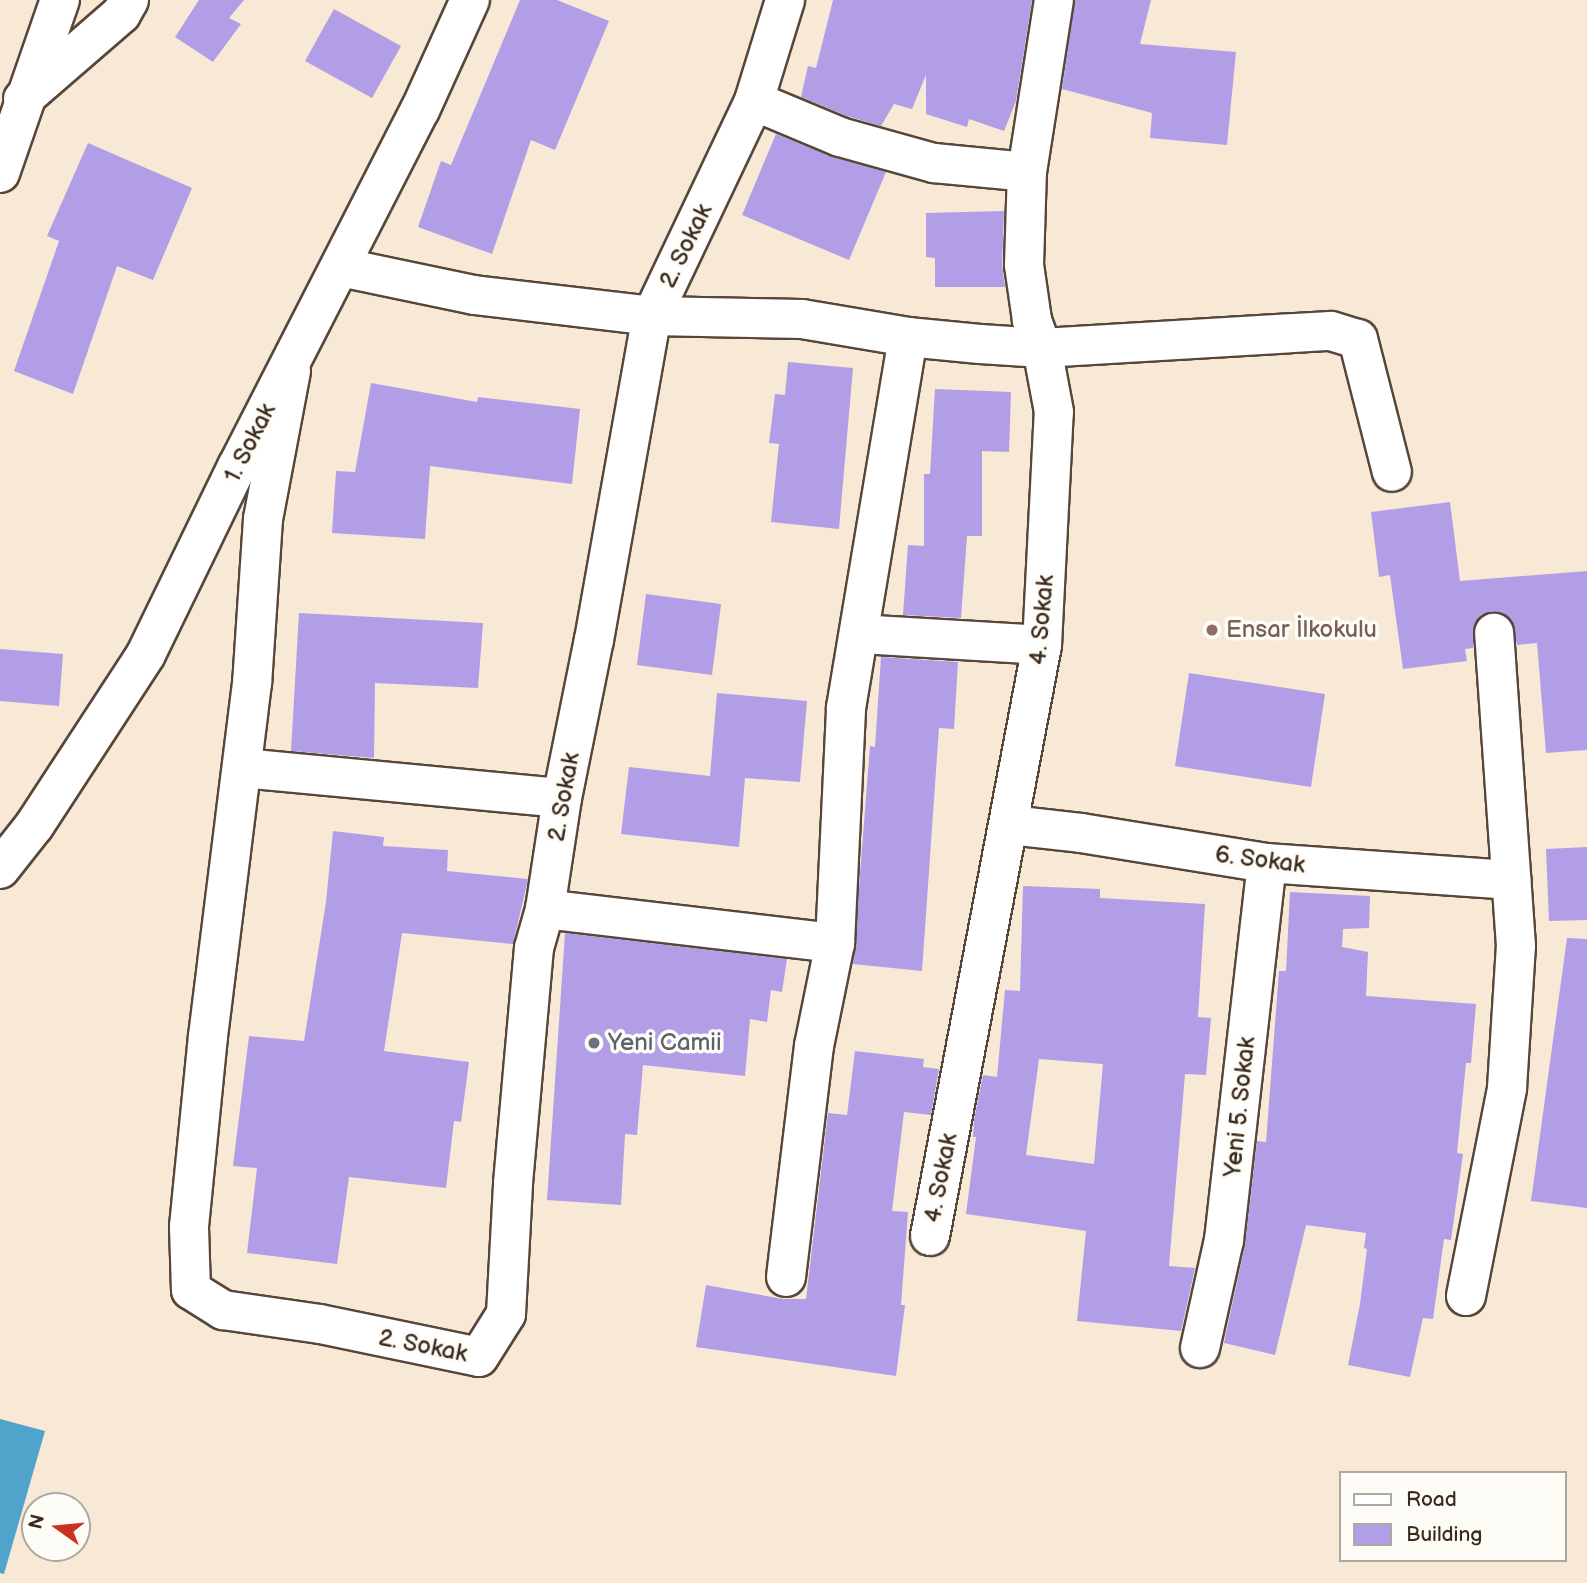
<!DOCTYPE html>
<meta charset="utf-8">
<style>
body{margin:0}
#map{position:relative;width:1587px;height:1583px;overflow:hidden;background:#f8e8d6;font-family:"Balsamiq Sans",sans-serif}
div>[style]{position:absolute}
.water>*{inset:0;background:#50a4cb}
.building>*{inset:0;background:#b19ee6}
.roads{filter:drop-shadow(2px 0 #57463a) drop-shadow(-2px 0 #57463a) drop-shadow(0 2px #57463a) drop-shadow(0 -2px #57463a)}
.minor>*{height:38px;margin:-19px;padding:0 19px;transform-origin:19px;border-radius:19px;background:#fff}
.tertiary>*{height:38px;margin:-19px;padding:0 19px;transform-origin:19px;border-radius:19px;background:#fff}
.secondary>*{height:38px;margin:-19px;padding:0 19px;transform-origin:19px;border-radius:19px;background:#fff}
.dots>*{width:19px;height:19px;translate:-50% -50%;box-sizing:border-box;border:4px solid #fdfcf7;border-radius:50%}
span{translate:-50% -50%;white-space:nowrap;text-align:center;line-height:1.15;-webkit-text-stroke:7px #fdfcf7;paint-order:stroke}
.street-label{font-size:24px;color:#3b2a1e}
.education-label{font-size:24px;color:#785e54}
.left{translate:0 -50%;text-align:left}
.worship-label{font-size:24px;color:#5b616d}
.legend{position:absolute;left:1339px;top:1471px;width:228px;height:91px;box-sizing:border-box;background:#fdfcf7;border:2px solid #afa8a0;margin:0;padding:9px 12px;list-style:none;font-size:21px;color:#3b2a1e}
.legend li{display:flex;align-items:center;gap:14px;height:35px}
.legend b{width:35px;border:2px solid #afa8a0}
.north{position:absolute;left:21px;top:1492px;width:70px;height:70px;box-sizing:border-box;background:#fdfcf7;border:2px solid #afa8a0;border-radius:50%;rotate:285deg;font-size:19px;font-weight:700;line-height:28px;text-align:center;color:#3b2a1e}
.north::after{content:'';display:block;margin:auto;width:24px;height:32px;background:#c8321e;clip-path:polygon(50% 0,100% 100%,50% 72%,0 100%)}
</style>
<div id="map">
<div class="water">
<i style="clip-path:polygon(0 1419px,45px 1431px,4px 1574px,0 1573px)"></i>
</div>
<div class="building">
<i style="clip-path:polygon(199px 0,244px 0,229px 18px,241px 24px,213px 62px,175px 37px)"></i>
<i style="clip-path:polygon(520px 0,557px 0,609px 21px,555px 150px,531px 140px,492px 254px,418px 227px,441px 161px,451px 165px)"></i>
<i style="clip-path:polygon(833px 0,1032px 0,1016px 101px,1004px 131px,969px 119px,967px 127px,926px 114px,926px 75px,912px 109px,894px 104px,881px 126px,847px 116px,801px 97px,808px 66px,816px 68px)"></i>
<i style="clip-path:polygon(1075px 0,1151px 0,1140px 44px,1236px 52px,1227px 145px,1150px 138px,1152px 113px,1062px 89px)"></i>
<i style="clip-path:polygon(334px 9px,401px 46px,372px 98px,305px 61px)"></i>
<i style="clip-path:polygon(776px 134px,832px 157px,886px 172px,849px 260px,742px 215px)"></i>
<i style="clip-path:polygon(88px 143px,192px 188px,153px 280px,117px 266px,73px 394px,14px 371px,59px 241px,47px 236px)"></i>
<i style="clip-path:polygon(1004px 211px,1002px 265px,1005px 287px,935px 287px,935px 258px,926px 257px,926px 213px)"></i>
<i style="clip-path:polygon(788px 362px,853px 368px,839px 529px,771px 522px,779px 444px,769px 443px,775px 394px,785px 395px)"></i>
<i style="clip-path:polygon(371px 383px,477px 402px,478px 397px,580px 409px,572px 484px,430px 466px,425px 539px,332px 533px,336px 471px,355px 472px)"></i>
<i style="clip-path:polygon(935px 389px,1011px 392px,1009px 452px,982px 451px,982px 536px,967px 536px,961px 618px,903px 615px,908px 545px,924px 546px,924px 474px,930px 474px)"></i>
<i style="clip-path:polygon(1450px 502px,1460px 581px,1587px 571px,1587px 750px,1546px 753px,1537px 643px,1517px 645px,1512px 621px,1503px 613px,1492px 611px,1481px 615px,1475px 623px,1473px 648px,1465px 649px,1467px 661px,1403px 669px,1390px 575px,1379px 577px,1371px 512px)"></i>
<i style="clip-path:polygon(646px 594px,721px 604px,712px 675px,637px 665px)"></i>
<i style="clip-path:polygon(299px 613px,483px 623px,478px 688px,375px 683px,374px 758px,291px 751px)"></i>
<i style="clip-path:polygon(0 649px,63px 654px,59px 706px,0 701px)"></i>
<i style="clip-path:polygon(881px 657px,958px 662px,954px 729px,939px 728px,922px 971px,853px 964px,870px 746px,875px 747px)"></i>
<i style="clip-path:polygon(1189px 673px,1325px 694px,1311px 787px,1175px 766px)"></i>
<i style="clip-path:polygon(717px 693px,807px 701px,800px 782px,745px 778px,739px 847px,621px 834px,629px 767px,710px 776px)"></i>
<i style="clip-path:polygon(333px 831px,384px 837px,383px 846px,448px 850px,447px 871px,528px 879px,513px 944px,402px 933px,384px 1051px,469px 1062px,461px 1122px,454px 1121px,446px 1188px,349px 1177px,337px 1264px,247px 1253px,257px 1168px,233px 1166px,249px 1036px,304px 1041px,326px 902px)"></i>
<i style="clip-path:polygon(1587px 847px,1587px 920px,1549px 921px,1546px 849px)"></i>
<i style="clip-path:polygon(evenodd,1023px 886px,1100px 889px,1100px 898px,1205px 904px,1198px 1017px,1211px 1018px,1206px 1075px,1185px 1074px,1169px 1266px,1195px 1268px,1181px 1331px,1077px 1321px,1086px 1231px,966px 1214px,976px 1137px,973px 1137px,974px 1120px,983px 1075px,997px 1077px,1005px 990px,1020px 991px,1023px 886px,1039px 1059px,1103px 1064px,1094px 1164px,1026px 1155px,1039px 1059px)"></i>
<i style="clip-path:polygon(1290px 892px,1370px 896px,1369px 928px,1343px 929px,1342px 947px,1368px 952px,1366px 996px,1476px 1004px,1471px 1063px,1466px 1063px,1457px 1153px,1463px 1154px,1451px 1240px,1444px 1239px,1433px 1319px,1423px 1318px,1410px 1377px,1348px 1365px,1360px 1304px,1367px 1249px,1364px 1248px,1366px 1233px,1306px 1225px,1275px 1355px,1224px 1343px,1245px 1245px,1257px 1141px,1266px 1142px,1279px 971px,1286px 971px)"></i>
<i style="clip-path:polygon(565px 933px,787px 959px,782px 992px,771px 990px,767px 1022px,750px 1019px,745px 1076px,643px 1065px,637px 1135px,625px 1134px,621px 1205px,547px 1200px)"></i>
<i style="clip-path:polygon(1567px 938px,1587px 939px,1587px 1208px,1531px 1201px)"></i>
<i style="clip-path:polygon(855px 1051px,924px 1059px,923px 1067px,939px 1069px,931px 1115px,904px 1112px,892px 1211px,908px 1212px,901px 1305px,905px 1305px,896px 1376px,696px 1347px,706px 1285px,783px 1299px,806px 1299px,828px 1113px,847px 1115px)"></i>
</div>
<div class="roads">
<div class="minor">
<i style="left:23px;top:99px;width:130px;rotate:-40.9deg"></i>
<i style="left:121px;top:14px;width:16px;rotate:-60deg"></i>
<i style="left:754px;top:101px;width:93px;rotate:22.7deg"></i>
<i style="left:840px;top:137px;width:98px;rotate:15.5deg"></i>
<i style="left:934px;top:163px;width:93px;rotate:5.5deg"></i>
<i style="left:340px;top:267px;width:137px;rotate:11.8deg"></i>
<i style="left:474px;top:295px;width:179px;rotate:6.7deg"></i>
<i style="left:652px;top:316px;width:150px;rotate:1.1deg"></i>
<i style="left:802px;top:319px;width:108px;rotate:9.6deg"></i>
<i style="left:908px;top:337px;width:72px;rotate:5.6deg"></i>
<i style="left:980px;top:344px;width:62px;rotate:3.7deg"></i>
<i style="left:1042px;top:348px;width:289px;rotate:-3.4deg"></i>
<i style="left:1331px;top:331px;width:28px;rotate:17deg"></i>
<i style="left:1358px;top:339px;width:137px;rotate:75.7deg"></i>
<i style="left:291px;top:371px;width:151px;rotate:100.7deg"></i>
<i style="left:263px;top:519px;width:164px;rotate:93.8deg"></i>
<i style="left:252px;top:683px;width:356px;rotate:97.1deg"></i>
<i style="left:208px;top:1036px;width:192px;rotate:95.7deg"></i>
<i style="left:189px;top:1227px;width:63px;rotate:88.2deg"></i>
<i style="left:191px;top:1290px;width:38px;rotate:32deg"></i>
<i style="left:223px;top:1310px;width:98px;rotate:8.2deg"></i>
<i style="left:320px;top:1324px;width:162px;rotate:11.7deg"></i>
<i style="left:479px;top:1357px;width:51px;rotate:-57.9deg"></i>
<i style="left:506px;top:1314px;width:131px;rotate:-86.9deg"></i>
<i style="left:513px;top:1183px;width:236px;rotate:-84.9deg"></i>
<i style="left:534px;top:948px;width:41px;rotate:-74.2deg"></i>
<i style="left:545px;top:909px;width:112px;rotate:-81.3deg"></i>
<i style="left:562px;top:798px;width:161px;rotate:-78.6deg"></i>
<i style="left:594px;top:640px;width:329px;rotate:-79.9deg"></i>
<i style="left:652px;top:316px;width:238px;rotate:-64.6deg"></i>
<i style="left:754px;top:101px;width:106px;rotate:-72.9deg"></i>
<i style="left:859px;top:634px;width:183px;rotate:3.4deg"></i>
<i style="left:243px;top:768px;width:320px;rotate:5.4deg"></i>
<i style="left:1010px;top:825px;width:71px;rotate:6.4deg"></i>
<i style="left:1081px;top:833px;width:188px;rotate:9.2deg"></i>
<i style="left:1267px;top:863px;width:245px;rotate:4deg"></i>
<i style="left:545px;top:909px;width:292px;rotate:6.7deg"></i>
<i style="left:930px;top:1236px;width:602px;rotate:-79.27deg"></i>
<i style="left:1042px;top:645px;width:233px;rotate:-87.1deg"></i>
<i style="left:1054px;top:412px;width:65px;rotate:-100.6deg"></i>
<i style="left:1042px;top:348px;width:30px;rotate:-110deg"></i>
<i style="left:1032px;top:320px;width:56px;rotate:-98.3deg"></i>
<i style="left:1024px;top:265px;width:93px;rotate:-88.2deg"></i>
<i style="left:1027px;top:172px;width:174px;rotate:-81.1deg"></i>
<i style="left:786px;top:1277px;width:233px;rotate:-83.1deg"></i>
<i style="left:814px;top:1046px;width:105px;rotate:-78.5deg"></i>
<i style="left:835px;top:943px;width:235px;rotate:-87.3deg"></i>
<i style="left:846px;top:708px;width:376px;rotate:-80.5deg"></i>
<i style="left:1466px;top:1296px;width:212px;rotate:-78.8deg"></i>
<i style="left:1507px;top:1088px;width:142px;rotate:-86.4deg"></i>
<i style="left:1516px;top:946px;width:314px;rotate:-94deg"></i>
<i style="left:1200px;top:1348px;width:111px;rotate:-77.5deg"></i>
<i style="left:1224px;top:1240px;width:379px;rotate:-83.5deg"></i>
</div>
<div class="tertiary">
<i style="left:0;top:869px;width:55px;rotate:-51.7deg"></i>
<i style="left:34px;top:826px;width:205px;rotate:-56.9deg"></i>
<i style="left:146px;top:654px;width:208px;rotate:-64.1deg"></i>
<i style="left:237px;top:467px;width:401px;rotate:-62.9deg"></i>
<i style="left:420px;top:110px;width:121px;rotate:-65.6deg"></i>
</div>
<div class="secondary">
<i style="left:0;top:173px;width:183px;rotate:-70.9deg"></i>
</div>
</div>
<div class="dots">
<i style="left:1212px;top:630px;background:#8d6e63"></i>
<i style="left:594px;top:1043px;background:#6b7280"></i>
</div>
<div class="street-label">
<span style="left:686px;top:246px;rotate:-64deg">2. Sokak</span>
<span style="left:250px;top:443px;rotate:-63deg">1. Sokak</span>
<span style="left:1042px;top:620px;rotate:-85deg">4. Sokak</span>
<span style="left:564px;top:797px;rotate:-80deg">2. Sokak</span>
<span style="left:1260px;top:860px;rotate:7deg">6. Sokak</span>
<span style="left:1240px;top:1107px;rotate:-84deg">Yeni 5. Sokak</span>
<span style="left:941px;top:1178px;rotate:-79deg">4. Sokak</span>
<span style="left:423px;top:1346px;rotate:11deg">2. Sokak</span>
</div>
<div class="education-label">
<span class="left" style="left:1226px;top:630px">Ensar İlkokulu</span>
</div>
<div class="worship-label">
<span class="left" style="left:608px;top:1043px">Yeni Camii</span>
</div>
<ul class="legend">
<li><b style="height:9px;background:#fff"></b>Road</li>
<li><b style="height:19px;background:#b19ee6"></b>Building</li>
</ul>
<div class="north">N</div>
</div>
